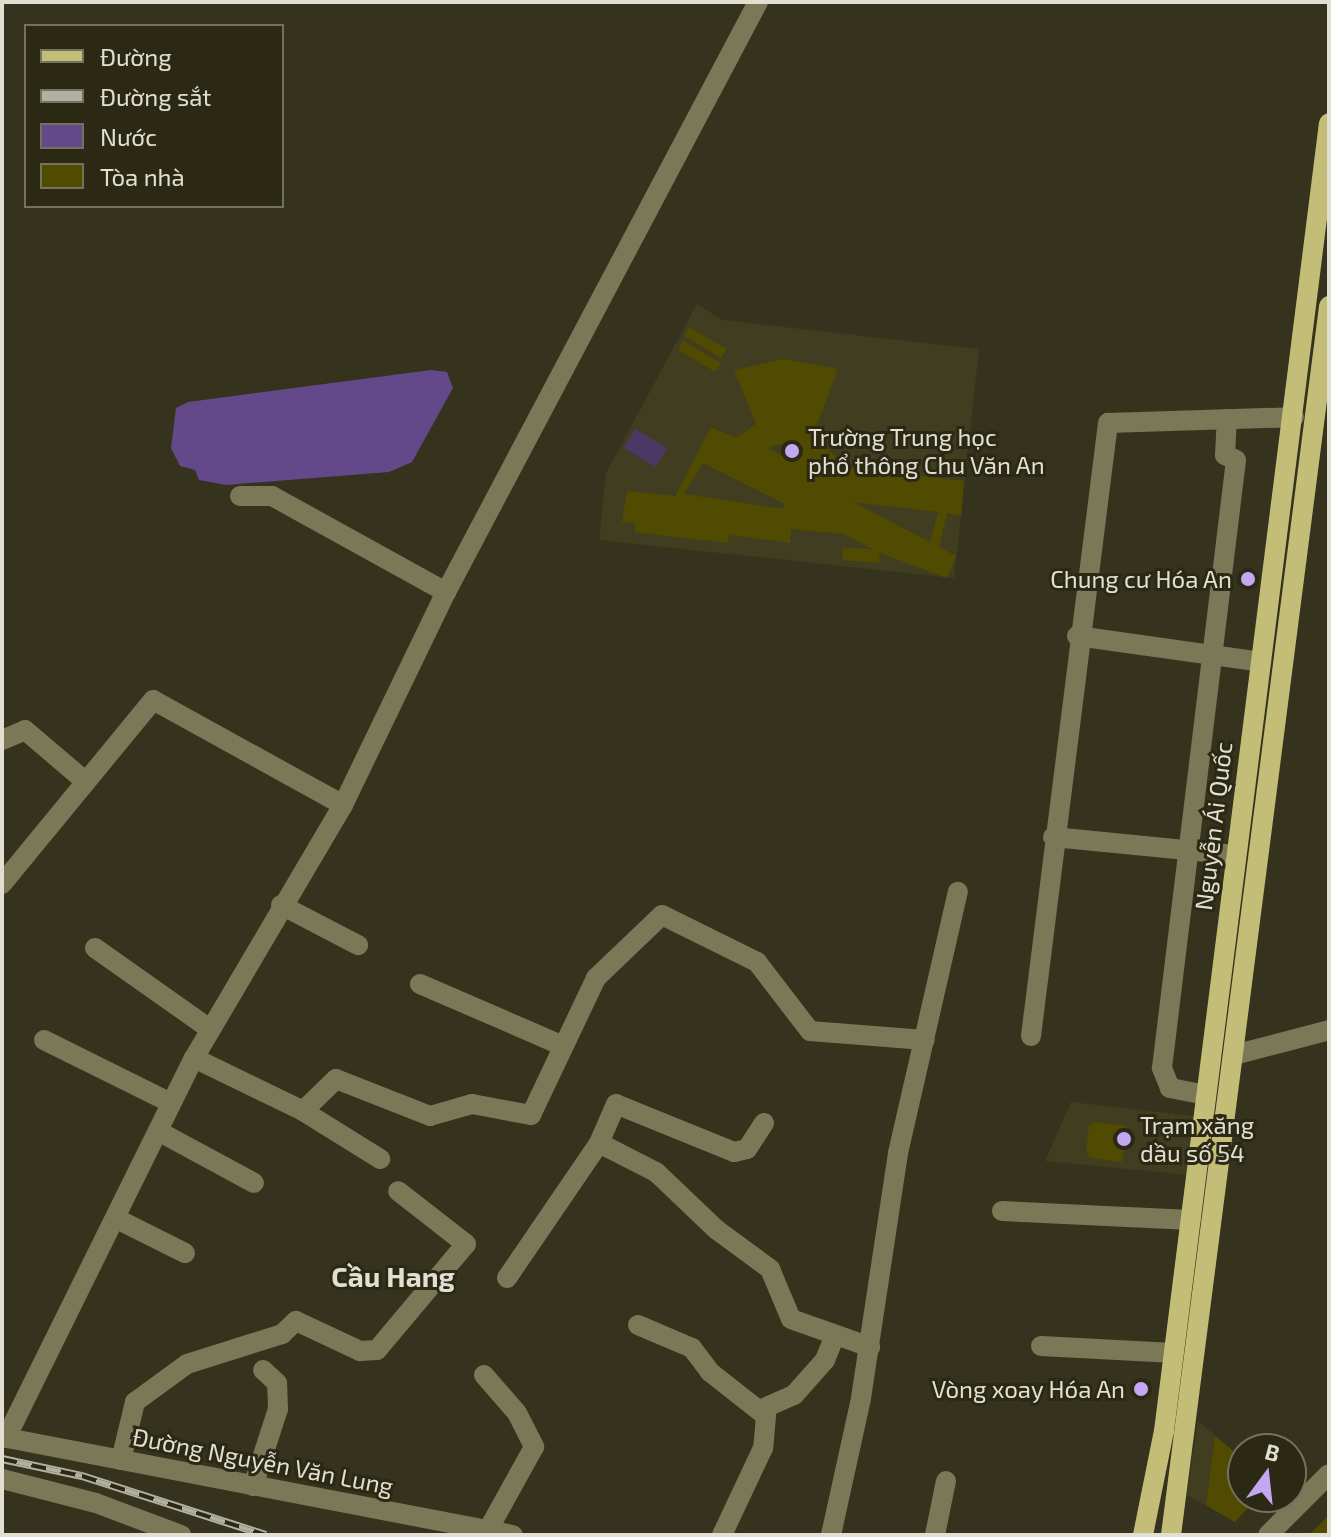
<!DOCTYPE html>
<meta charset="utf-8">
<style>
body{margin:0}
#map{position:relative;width:1331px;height:1537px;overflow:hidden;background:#35331d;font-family:"Exo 2",sans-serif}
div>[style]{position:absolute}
.built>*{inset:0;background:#403d20}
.green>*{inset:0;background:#4b3867}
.water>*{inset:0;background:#64498a}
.building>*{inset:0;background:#514a01}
.minor>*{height:20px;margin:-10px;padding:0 10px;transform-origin:10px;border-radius:10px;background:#7b7857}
.major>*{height:20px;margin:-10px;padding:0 10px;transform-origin:10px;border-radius:10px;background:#c4bd78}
.rail>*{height:8px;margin-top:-4px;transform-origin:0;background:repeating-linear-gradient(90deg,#2b2913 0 15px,#b2b0a1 0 30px);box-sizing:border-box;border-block:2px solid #b2b0a1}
.dots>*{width:22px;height:22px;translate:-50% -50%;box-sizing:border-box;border:4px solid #2b2913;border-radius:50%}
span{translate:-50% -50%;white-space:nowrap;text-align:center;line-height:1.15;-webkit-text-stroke:6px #2b2913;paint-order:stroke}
.poi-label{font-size:24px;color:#e0dfd2}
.left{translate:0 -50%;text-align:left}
.right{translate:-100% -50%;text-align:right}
.street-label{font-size:24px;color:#e0dfd2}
.quarter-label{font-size:28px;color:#e0dfd2;font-weight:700}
.frame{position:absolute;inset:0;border:4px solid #e0dfd2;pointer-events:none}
.legend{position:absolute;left:24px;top:24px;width:260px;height:184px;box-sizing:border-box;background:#2b2913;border:2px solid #73725f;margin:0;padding:10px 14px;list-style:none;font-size:24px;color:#e0dfd2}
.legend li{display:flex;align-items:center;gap:16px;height:40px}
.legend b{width:40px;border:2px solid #73725f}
.north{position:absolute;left:1227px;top:1433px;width:80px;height:80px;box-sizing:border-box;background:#2b2913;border:2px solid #73725f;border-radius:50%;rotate:15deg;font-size:22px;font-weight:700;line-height:32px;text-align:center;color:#e0dfd2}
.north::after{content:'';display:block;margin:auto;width:28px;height:36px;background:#c3a7f2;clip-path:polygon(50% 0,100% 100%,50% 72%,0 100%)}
</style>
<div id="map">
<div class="built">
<i style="clip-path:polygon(697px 304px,722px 320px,979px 349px,954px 578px,599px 540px,606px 473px)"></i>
<i style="clip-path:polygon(1071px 1102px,1195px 1116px,1189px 1175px,1045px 1161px)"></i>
<i style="clip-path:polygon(1198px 1421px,1243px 1459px,1243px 1497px,1258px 1497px,1235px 1522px,1187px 1495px)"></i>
</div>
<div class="green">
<i style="clip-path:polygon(635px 429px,667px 448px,656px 467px,624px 448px)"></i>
</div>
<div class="water">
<i style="clip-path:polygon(431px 370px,447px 372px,453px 388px,412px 462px,389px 472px,226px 485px,199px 480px,195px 470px,180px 466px,171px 448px,176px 408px,188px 402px)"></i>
</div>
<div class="building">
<i style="clip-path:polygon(689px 327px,727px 349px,721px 358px,684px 336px)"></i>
<i style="clip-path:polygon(683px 341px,721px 363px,715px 372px,678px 350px)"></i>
<i style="clip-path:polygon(evenodd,783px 359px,838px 369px,813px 435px,848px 468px,964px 481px,961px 516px,947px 513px,939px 547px,956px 556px,947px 578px,880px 553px,879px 563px,842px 560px,843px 548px,872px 549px,844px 534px,791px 529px,790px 543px,729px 535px,728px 543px,635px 532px,635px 523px,622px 522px,627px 491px,675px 496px,711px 427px,736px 438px,756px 424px,734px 370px,783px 359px,791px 444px,788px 459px,768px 448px,780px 444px,791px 444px,783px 359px,703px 463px,785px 504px,783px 509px,684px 494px,703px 463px,783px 359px,853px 502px,938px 512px,930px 542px,853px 502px)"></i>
<i style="clip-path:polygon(1096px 1122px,1127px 1126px,1122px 1162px,1090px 1158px,1086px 1152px,1089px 1125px)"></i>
<i style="clip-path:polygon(1215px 1436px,1243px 1459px,1243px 1497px,1258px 1497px,1235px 1522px,1206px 1505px)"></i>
<i style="clip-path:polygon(1329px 1515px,1329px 1535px,1309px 1535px)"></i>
</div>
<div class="minor">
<i style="left:240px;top:496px;width:32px"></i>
<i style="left:272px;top:496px;width:199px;rotate:28.9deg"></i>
<i style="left:1077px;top:636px;width:186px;rotate:8deg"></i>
<i style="left:2px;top:740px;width:25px;rotate:-23deg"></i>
<i style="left:25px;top:730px;width:80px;rotate:40.4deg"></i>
<i style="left:1053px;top:837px;width:183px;rotate:5.6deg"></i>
<i style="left:2px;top:884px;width:238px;rotate:-50.6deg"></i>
<i style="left:153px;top:700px;width:217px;rotate:28.9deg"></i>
<i style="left:281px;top:905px;width:87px;rotate:27.5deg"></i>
<i style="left:95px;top:948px;width:141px;rotate:35.2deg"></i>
<i style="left:420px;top:984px;width:156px;rotate:23.4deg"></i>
<i style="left:1031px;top:1036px;width:618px;rotate:-82.84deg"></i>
<i style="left:1108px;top:423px;width:186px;rotate:-1.8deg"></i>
<i style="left:44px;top:1040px;width:142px;rotate:26.4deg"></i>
<i style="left:1234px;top:1055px;width:98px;rotate:-14.7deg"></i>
<i style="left:194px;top:1058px;width:121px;rotate:25.9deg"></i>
<i style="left:303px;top:1111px;width:46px;rotate:-44.1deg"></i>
<i style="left:336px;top:1079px;width:101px;rotate:21.5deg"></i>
<i style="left:430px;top:1116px;width:44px;rotate:-15.9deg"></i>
<i style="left:472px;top:1104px;width:60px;rotate:10.6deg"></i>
<i style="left:531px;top:1115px;width:152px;rotate:-64.6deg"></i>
<i style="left:596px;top:978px;width:91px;rotate:-43.7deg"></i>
<i style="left:662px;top:915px;width:106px;rotate:26.3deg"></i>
<i style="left:757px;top:962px;width:87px;rotate:52.5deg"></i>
<i style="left:810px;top:1031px;width:115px;rotate:4.5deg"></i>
<i style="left:1206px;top:1095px;width:37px;rotate:-169deg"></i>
<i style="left:1170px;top:1088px;width:22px;rotate:-112deg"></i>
<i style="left:1162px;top:1068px;width:612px;rotate:-83.06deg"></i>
<i style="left:1236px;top:460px;width:12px;rotate:-156deg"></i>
<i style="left:1225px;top:455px;width:36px;rotate:-87deg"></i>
<i style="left:303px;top:1111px;width:91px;rotate:31.9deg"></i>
<i style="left:764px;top:1123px;width:31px;rotate:123deg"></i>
<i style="left:747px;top:1149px;width:13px;rotate:167deg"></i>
<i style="left:734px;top:1152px;width:127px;rotate:-157.9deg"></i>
<i style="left:616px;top:1104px;width:43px;rotate:113.6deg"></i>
<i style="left:599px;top:1143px;width:64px;rotate:27deg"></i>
<i style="left:656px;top:1172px;width:84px;rotate:43.6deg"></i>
<i style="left:717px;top:1230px;width:66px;rotate:36.3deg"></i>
<i style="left:770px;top:1269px;width:54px;rotate:67.2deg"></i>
<i style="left:791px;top:1319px;width:84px;rotate:19.5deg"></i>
<i style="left:158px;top:1131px;width:109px;rotate:28.4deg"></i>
<i style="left:1002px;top:1211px;width:189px;rotate:2.7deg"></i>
<i style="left:117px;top:1219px;width:76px;rotate:26.6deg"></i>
<i style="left:507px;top:1278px;width:163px;rotate:-55.7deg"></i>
<i style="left:638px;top:1325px;width:59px;rotate:23.1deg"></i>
<i style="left:692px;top:1348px;width:30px;rotate:53deg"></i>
<i style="left:710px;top:1372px;width:71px;rotate:38.2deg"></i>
<i style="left:766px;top:1416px;width:32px;rotate:95deg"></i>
<i style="left:763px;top:1448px;width:96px;rotate:115.2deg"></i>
<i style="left:1041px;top:1346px;width:133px;rotate:3deg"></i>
<i style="left:484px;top:1375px;width:50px;rotate:49deg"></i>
<i style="left:517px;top:1413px;width:38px;rotate:63deg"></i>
<i style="left:534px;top:1447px;width:95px;rotate:119deg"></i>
<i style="left:762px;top:1409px;width:35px;rotate:-24deg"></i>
<i style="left:794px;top:1395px;width:47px;rotate:-48.5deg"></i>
<i style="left:825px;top:1360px;width:24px;rotate:-68deg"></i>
<i style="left:2px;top:1437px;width:520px;rotate:10.86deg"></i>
<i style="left:6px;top:1438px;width:424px;rotate:-63.7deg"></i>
<i style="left:194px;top:1058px;width:294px;rotate:-59.5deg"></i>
<i style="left:343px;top:805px;width:237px;rotate:-64.2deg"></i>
<i style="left:446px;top:592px;width:667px;rotate:-62.13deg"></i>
<i style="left:121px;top:1460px;width:60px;rotate:-76.4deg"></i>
<i style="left:135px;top:1402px;width:64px;rotate:-36.2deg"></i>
<i style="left:187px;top:1364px;width:100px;rotate:-17.5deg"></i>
<i style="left:282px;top:1334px;width:19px;rotate:-43deg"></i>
<i style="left:296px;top:1321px;width:71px;rotate:25.1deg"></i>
<i style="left:360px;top:1351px;width:17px;rotate:-3deg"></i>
<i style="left:377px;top:1350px;width:138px;rotate:-50deg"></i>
<i style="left:466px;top:1244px;width:86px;rotate:-142.1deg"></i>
<i style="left:2px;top:1479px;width:97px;rotate:14.3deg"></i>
<i style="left:96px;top:1503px;width:91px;rotate:20.6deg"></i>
<i style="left:253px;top:1486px;width:81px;rotate:-72deg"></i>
<i style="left:278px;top:1409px;width:26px;rotate:-92deg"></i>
<i style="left:277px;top:1383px;width:19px;rotate:-137deg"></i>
<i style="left:831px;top:1535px;width:140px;rotate:-77.6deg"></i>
<i style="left:861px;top:1398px;width:248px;rotate:-81.4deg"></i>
<i style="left:898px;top:1153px;width:268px;rotate:-77.1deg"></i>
<i style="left:935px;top:1535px;width:55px;rotate:-78.5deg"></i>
<i style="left:1268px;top:1535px;width:86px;rotate:-45deg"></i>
</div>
<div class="major">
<i style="left:1143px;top:1535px;width:106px;rotate:-78.6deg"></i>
<i style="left:1164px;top:1431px;width:1318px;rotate:-82.81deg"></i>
<i style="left:1171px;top:1535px;width:1239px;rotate:-82.67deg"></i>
</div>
<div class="rail">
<i style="left:2px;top:1459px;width:82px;rotate:12deg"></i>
<i style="left:82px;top:1476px;width:193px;rotate:17.8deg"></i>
</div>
<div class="dots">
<i style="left:792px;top:451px;background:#c3a7f2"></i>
<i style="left:1248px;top:579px;background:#c3a7f2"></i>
<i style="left:1124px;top:1139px;background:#c3a7f2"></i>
<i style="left:1141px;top:1389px;background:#c3a7f2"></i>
</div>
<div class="poi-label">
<span class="left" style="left:808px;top:451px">Trường Trung học<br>phổ thông Chu Văn An</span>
<span class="right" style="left:1232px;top:579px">Chung cư Hóa An</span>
<span class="left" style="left:1140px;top:1139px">Trạm xăng<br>dầu số 54</span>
<span class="right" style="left:1125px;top:1389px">Vòng xoay Hóa An</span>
</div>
<div class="street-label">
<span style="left:1213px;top:826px;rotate:-83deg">Nguyễn Ái Quốc</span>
<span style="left:263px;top:1461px;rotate:11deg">Đường Nguyễn Văn Lung</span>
</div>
<div class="quarter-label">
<span style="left:393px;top:1276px">Cầu Hang</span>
</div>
<div class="frame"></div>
<ul class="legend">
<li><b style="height:10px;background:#c4bd78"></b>Đường</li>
<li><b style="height:10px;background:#b2b0a1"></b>Đường sắt</li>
<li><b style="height:22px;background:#64498a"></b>Nước</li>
<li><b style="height:22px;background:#514a01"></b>Tòa nhà</li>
</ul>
<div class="north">B</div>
</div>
